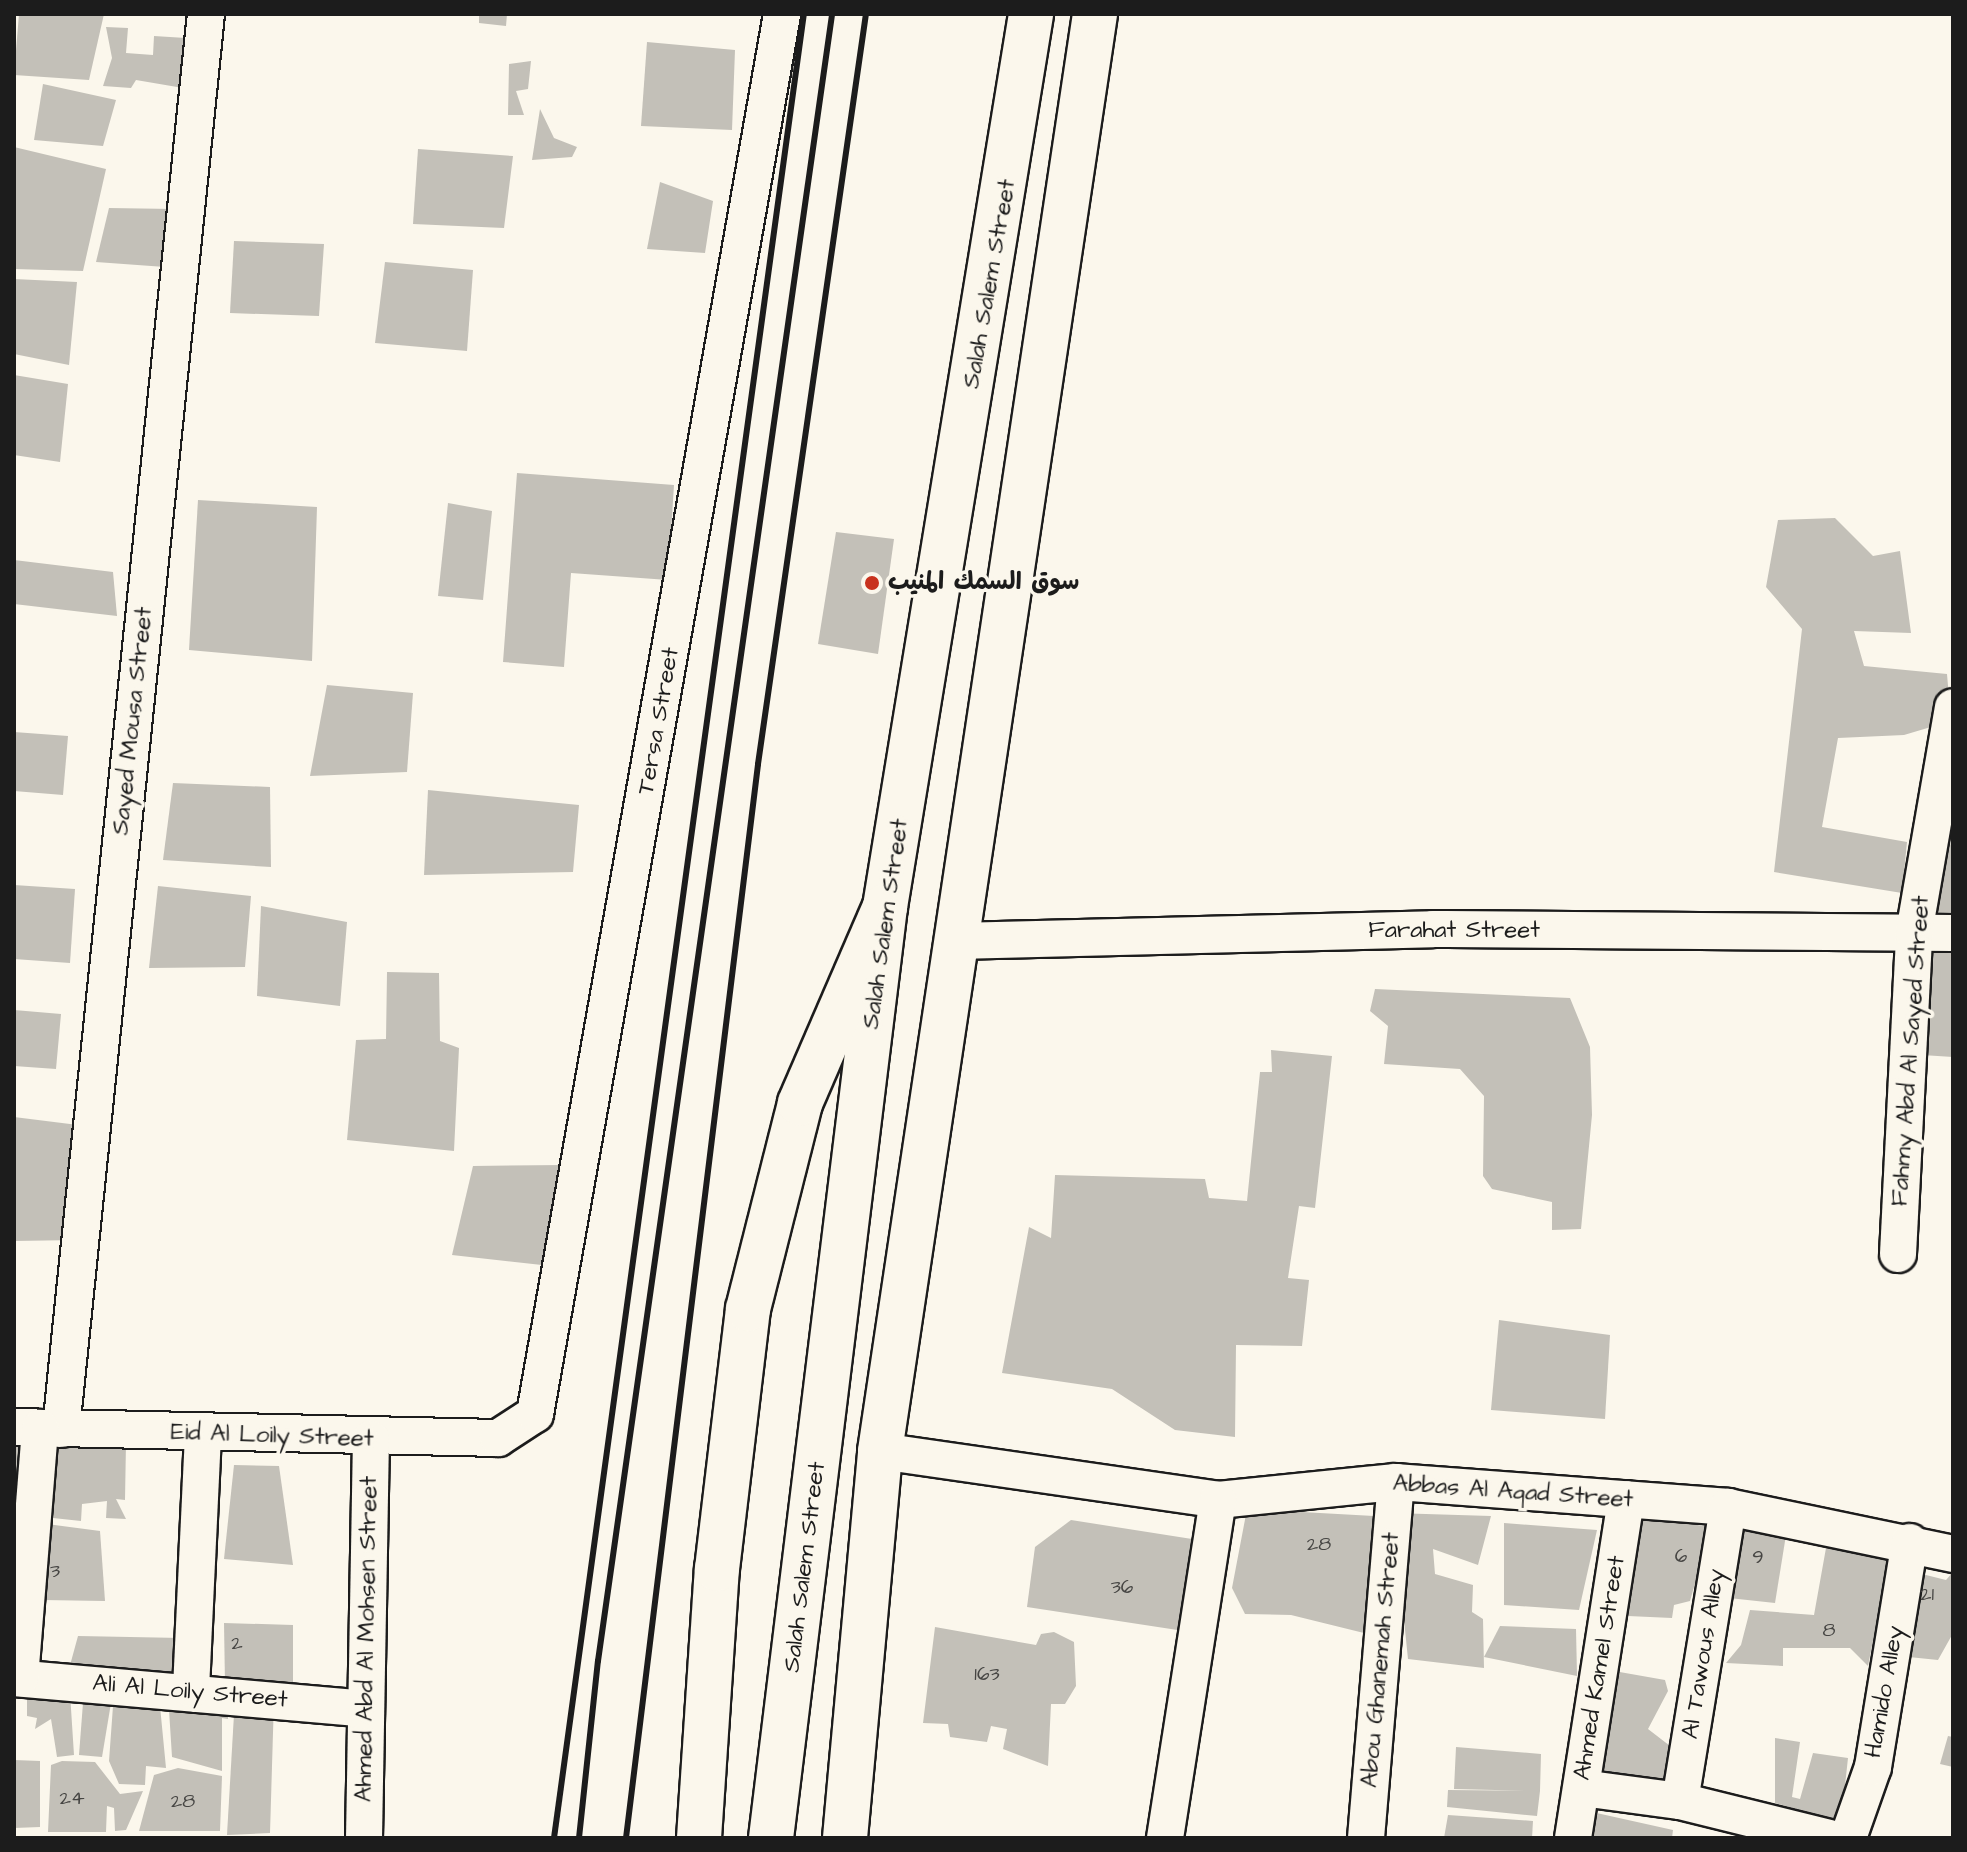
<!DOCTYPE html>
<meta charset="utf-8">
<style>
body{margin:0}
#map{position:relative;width:1967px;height:1852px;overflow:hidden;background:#fbf7ec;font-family:"Architects Daughter","Playpen Sans Arabic",sans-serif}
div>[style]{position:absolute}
.building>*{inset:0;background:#c3c0b8}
.roads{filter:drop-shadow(2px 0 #1c1c1c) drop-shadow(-2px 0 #1c1c1c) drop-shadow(0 2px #1c1c1c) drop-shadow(0 -2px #1c1c1c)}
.minor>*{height:36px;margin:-18px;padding:0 18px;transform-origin:18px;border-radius:18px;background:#fbf7ec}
.trunk>*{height:44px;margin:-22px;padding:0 22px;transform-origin:22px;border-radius:22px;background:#fbf7ec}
.motorway>*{height:44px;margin:-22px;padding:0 22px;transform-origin:22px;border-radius:22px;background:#fbf7ec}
.rail>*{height:6px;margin:-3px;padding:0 3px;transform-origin:3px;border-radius:3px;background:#1c1c1c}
.dots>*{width:22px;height:22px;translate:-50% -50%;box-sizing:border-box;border:4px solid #fbf7ec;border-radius:50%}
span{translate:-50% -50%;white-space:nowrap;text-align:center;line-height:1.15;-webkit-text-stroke:7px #fbf7ec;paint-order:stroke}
.number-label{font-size:20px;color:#464543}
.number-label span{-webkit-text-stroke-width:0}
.street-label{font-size:24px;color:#1c1c1c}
.poi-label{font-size:24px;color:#1c1c1c;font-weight:700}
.left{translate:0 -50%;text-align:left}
.frame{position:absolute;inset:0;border:16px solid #1c1c1c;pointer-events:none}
</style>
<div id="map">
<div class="building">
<i style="clip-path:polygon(19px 14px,104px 14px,89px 80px,14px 75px)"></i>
<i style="clip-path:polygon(479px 14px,507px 14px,506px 26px,479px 23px)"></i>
<i style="clip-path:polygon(106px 27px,128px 28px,126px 53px,153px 55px,154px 36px,186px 38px,183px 88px,136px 80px,131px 88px,103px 86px,112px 58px)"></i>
<i style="clip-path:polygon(647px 42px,735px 50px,732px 130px,641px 126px)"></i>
<i style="clip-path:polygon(531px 61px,528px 89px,516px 91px,524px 115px,508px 115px,509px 64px)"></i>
<i style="clip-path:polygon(43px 84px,116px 100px,103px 146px,34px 140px)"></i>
<i style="clip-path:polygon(540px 109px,554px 138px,577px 147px,572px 157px,532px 160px)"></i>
<i style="clip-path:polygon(14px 147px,106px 169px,83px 271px,14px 269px)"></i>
<i style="clip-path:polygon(418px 149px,513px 156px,504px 228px,413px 224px)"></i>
<i style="clip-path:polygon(660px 182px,713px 201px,705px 253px,647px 249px)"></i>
<i style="clip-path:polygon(109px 208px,174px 209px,165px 267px,96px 262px)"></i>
<i style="clip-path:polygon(234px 241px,324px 244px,319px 316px,230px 313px)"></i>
<i style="clip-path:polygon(385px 262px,473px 270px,467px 351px,375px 343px)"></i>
<i style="clip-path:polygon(14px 279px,77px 282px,69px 365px,14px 354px)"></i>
<i style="clip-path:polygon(14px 375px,68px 384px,60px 462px,14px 455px)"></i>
<i style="clip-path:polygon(517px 473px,674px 485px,668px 580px,571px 573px,564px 667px,503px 662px)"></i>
<i style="clip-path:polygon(198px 500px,317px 507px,312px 661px,189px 650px)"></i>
<i style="clip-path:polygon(448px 503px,492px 511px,483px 600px,438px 596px)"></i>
<i style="clip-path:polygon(1835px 518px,1873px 556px,1900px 551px,1911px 633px,1854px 631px,1864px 666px,1947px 674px,1951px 721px,1904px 735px,1838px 738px,1822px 827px,1907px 842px,1902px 893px,1774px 872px,1802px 629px,1766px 587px,1778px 520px)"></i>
<i style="clip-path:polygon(836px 532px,894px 539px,878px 654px,818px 644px)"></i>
<i style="clip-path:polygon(14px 560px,113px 572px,117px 616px,14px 604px)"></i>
<i style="clip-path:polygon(327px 685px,413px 693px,407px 772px,310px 776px)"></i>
<i style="clip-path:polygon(14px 732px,68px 736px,63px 795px,14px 791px)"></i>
<i style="clip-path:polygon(173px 783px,270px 787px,271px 867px,163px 860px)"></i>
<i style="clip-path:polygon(428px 790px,579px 805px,573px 872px,424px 875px)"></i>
<i style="clip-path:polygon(1952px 837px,1953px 837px,1953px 916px,1935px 912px)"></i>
<i style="clip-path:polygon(14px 885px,75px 889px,70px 963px,14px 959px)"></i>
<i style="clip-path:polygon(158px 886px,251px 896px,245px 967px,149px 968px)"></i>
<i style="clip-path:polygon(261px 906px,347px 922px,340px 1006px,257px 996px)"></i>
<i style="clip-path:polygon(1928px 936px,1953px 937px,1953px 1057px,1922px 1055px)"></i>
<i style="clip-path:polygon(387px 972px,439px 973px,440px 1041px,459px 1048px,454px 1151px,347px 1140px,356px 1040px,386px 1039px)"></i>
<i style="clip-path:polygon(1375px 989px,1570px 998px,1590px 1047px,1592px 1115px,1581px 1229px,1552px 1230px,1552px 1202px,1492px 1189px,1483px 1176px,1484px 1096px,1460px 1069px,1384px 1064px,1388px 1026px,1370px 1011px)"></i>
<i style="clip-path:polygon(14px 1010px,61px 1014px,56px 1069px,14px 1066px)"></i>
<i style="clip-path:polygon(1271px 1050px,1332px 1056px,1315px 1208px,1299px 1206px,1288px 1278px,1309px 1280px,1302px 1346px,1236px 1345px,1235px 1437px,1175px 1430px,1112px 1389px,1002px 1373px,1029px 1227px,1051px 1238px,1055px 1175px,1205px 1179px,1209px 1198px,1247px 1201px,1260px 1072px,1272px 1072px)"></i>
<i style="clip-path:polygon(14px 1117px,86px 1126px,77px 1240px,14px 1241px)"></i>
<i style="clip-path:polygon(564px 1165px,569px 1268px,452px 1255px,473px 1166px)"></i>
<i style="clip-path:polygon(1499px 1320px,1610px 1335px,1605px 1419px,1491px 1410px)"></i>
<i style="clip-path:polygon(14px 1436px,25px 1436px,14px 1514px)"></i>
<i style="clip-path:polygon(58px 1437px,126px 1443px,125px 1500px,116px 1499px,126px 1519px,106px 1518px,107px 1501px,82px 1504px,81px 1521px,53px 1518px)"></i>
<i style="clip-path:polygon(234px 1465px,279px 1466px,293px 1565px,224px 1559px)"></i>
<i style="clip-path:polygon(1247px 1509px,1374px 1516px,1368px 1634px,1291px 1615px,1245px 1614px,1232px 1588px)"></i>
<i style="clip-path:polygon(1393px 1513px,1491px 1516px,1478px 1565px,1433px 1549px,1435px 1574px,1473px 1585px,1472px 1612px,1483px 1619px,1484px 1668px,1408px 1659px)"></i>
<i style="clip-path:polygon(1643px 1517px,1711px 1527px,1690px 1601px,1674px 1605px,1672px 1618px,1628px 1616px)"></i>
<i style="clip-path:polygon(1071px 1520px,1192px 1539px,1184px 1631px,1027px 1607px,1035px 1547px)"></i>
<i style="clip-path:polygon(1504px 1523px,1597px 1530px,1579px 1610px,1504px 1605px)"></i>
<i style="clip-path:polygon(47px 1524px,100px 1531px,105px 1601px,42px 1600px)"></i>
<i style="clip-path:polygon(1745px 1527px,1786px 1535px,1775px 1603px,1729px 1598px)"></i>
<i style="clip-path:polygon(1826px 1548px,1889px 1559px,1868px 1666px,1850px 1648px,1783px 1648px,1783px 1666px,1726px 1663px,1741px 1645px,1750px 1610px,1814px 1615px)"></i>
<i style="clip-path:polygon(1910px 1571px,1946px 1580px,1953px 1572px,1952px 1635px,1938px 1660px,1899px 1656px)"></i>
<i style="clip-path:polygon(224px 1623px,293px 1625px,293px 1686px,225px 1684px)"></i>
<i style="clip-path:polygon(1500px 1626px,1576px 1629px,1577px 1676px,1484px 1657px)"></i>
<i style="clip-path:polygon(935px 1627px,1036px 1645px,1041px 1634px,1054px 1632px,1074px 1642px,1076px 1686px,1065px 1704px,1051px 1704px,1048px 1766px,1003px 1749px,1007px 1729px,991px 1726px,987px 1742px,950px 1737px,948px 1724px,923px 1723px)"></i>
<i style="clip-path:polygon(78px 1636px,182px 1638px,180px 1676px,69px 1669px)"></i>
<i style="clip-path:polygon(1614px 1671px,1665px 1680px,1668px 1691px,1648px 1729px,1674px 1749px,1665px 1783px,1602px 1772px)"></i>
<i style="clip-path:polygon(27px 1685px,70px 1693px,74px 1755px,57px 1757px,51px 1719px,35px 1729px,37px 1718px,27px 1716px)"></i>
<i style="clip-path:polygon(84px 1690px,113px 1691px,102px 1757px,79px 1755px)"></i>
<i style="clip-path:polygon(235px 1697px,274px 1699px,270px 1833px,227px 1835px)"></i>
<i style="clip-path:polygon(113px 1706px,160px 1706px,166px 1768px,146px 1766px,145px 1785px,119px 1784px,109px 1761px)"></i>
<i style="clip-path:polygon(228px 1709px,228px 1719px,222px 1718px,222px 1771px,172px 1757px,169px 1710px)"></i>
<i style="clip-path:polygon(1948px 1736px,1953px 1737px,1953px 1767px,1940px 1764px)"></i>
<i style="clip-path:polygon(1775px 1738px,1800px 1742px,1792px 1797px,1800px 1799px,1813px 1753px,1848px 1758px,1841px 1822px,1775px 1803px)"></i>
<i style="clip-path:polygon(1456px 1747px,1541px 1754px,1540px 1791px,1537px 1816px,1447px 1807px,1448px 1790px,1540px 1791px,1454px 1789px)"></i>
<i style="clip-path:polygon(14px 1760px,40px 1761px,40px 1827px,14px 1828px)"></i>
<i style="clip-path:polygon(62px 1761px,95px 1762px,120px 1794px,143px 1791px,126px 1830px,115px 1831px,114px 1808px,107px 1806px,106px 1832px,48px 1832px,51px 1765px)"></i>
<i style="clip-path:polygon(178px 1768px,222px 1776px,220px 1831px,139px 1831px,154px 1775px)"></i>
<i style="clip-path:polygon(1592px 1812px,1673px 1830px,1672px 1838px,1587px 1838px)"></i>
<i style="clip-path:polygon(1448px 1815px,1533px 1821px,1532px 1838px,1444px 1838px)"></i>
</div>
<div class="roads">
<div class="minor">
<i style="left:956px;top:941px;width:477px;rotate:-1.4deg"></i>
<i style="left:1433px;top:929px;width:520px;rotate:0.44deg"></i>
<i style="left:1898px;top:1254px;width:321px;rotate:-87.1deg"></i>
<i style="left:1914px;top:933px;width:229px;rotate:-80.2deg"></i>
<i style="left:14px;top:1427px;width:484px;rotate:1.3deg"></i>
<i style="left:498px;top:1438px;width:44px;rotate:-33deg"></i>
<i style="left:535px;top:1414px;width:1422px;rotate:-79.99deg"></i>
<i style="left:61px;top:1429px;width:1422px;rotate:-84.15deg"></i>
<i style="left:880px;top:1451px;width:342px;rotate:8.2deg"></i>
<i style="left:1218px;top:1500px;width:179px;rotate:-5.8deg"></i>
<i style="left:1396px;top:1482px;width:333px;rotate:4.3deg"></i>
<i style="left:1728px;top:1507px;width:230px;rotate:11.8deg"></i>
<i style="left:14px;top:1678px;width:353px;rotate:5deg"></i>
<i style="left:20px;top:1678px;width:251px;rotate:-85.4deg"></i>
<i style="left:191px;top:1689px;width:256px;rotate:-87.3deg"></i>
<i style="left:1582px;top:1788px;width:99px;rotate:7.6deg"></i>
<i style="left:1680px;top:1801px;width:154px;rotate:13.9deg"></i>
<i style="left:1680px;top:1801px;width:298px;rotate:-80.7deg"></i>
<i style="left:364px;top:1838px;width:399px;rotate:-89deg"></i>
<i style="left:1165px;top:1838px;width:342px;rotate:-81.1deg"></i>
<i style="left:1366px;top:1838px;width:357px;rotate:-85.2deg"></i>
<i style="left:1573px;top:1838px;width:343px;rotate:-81.1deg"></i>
<i style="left:1848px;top:1838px;width:75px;rotate:-70.6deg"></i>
<i style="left:1873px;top:1767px;width:228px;rotate:-80.7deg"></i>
</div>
<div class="trunk">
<i style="left:771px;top:1838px;width:938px;rotate:-83.02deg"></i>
<i style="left:885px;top:907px;width:905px;rotate:-80.71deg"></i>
<i style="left:845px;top:1838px;width:389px;rotate:-84.8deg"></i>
<i style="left:880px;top:1451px;width:1453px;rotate:-81.49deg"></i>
</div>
<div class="motorway">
<i style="left:699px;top:1838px;width:270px;rotate:-86.2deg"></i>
<i style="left:717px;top:1569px;width:262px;rotate:-83.2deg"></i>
<i style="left:748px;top:1309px;width:212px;rotate:-75.8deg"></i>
<i style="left:800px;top:1103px;width:214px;rotate:-66.6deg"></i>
</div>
</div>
<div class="rail">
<i style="left:554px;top:1838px;width:1841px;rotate:-82.2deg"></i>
<i style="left:579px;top:1838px;width:178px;rotate:-83.9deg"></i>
<i style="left:598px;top:1661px;width:1664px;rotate:-81.91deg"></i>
<i style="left:626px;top:1838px;width:1082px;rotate:-82.99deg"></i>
<i style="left:758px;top:764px;width:758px;rotate:-81.81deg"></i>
</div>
<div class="dots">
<i style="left:872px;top:583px;background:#c8321e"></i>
</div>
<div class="number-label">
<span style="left:1319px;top:1544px">28</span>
<span style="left:1681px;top:1556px">6</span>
<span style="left:1758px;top:1557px">9</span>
<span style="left:55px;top:1571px">3</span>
<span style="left:1122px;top:1587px">36</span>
<span style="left:1927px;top:1594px">21</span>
<span style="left:1829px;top:1630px">8</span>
<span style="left:237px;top:1643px">2</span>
<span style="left:987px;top:1674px">163</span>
<span style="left:72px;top:1798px">24</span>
<span style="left:183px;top:1801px">28</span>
</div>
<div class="street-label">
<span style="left:990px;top:284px;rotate:-80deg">Salah Salem Street</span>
<span style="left:133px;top:721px;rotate:-84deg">Sayed Mousa Street</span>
<span style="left:659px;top:721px;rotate:-80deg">Tersa Street</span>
<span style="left:886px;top:924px;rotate:-82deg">Salah Salem Street</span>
<span style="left:1454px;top:931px">Farahat Street</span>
<span style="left:1911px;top:1051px;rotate:-86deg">Fahmy Abd Al Sayed Street</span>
<span style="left:272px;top:1436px;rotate:2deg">Eid Al Loily Street</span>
<span style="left:1513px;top:1492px;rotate:4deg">Abbas Al Aqad Street</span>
<span style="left:805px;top:1567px;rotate:-83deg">Salah Salem Street</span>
<span style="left:367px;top:1639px;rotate:-89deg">Ahmed Abd Al Mohsen Street</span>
<span style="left:1704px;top:1654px;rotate:-81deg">Al Tawous Alley</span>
<span style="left:1381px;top:1660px;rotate:-85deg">Abou Ghanemah Street</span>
<span style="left:1600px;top:1668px;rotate:-81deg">Ahmed Kamel Street</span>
<span style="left:190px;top:1692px;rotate:5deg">Ali Al Loily Street</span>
<span style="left:1885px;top:1692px;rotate:-80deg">Hamido Alley</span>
</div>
<div class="poi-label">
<span class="left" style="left:888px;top:583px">سوق السمك المنيب</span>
</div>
<div class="frame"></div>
</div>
